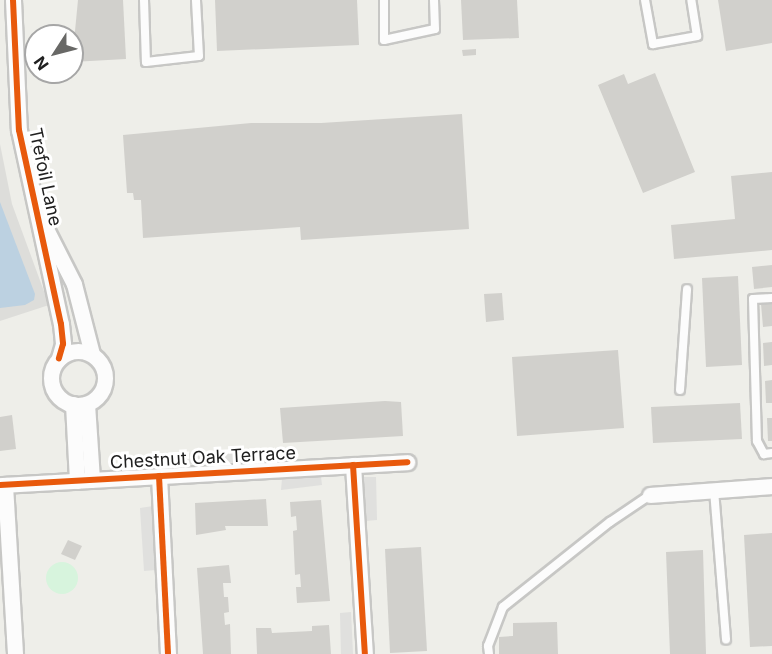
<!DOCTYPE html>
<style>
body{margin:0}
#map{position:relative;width:772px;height:654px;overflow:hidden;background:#eeeee9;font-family:Inter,sans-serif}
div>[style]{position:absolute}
.residential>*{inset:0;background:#ddddda}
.park>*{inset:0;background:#d7f4dd}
.round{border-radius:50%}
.parking>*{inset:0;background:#e0e0de}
.water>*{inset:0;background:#bcd1e1}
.building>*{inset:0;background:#d1d0cc}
.roads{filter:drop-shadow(2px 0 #c7c7c5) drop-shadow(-2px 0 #c7c7c5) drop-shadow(0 2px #c7c7c5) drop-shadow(0 -2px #c7c7c5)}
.service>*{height:8px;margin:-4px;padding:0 4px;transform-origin:4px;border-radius:4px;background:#fcfcfc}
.minor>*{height:15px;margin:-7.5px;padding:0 7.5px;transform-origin:7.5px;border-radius:7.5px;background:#fcfcfc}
.minor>.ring{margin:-7.5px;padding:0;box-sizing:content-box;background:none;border:15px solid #fcfcfc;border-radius:50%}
.cycleway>*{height:6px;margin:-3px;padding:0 3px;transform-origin:3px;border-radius:3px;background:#e8590c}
span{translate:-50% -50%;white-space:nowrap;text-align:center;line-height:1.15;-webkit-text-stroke:6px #fff;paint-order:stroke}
.street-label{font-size:18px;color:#202020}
.north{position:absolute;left:24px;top:24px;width:60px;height:60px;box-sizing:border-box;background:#fff;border:2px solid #a6a6a6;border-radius:50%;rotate:234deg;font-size:16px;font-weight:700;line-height:24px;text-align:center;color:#202020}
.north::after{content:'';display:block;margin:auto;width:21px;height:27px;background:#686866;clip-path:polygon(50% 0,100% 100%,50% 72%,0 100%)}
</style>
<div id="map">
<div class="residential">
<i style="clip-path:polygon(0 144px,12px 204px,49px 305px,0 321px)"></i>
</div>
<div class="park">
<i class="round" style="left:46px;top:562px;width:32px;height:32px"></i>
</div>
<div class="parking">
<i style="clip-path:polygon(270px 448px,269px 461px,163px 466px,163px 455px)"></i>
<i style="clip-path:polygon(321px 477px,322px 485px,281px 490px,282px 479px)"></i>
<i style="clip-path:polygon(364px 477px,376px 477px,377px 520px,366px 521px)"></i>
<i style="clip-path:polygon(153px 506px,156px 570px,144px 571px,140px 508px)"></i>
<i style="clip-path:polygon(351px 612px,353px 654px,341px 654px,340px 613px)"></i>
</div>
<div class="water">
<i style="clip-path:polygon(0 202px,35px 294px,34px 300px,25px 305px,0 308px)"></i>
</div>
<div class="building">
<i style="clip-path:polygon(78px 0,123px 0,126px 59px,72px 62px)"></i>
<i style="clip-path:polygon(215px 0,357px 0,359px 45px,217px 51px)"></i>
<i style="clip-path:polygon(461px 0,517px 0,519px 38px,463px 40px)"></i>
<i style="clip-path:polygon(718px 0,772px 0,772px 43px,726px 51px)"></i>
<i style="clip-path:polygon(476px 49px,476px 55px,463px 56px,462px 50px)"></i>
<i style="clip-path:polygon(655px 73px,695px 172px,643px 193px,598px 85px,624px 74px,628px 84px)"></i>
<i style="clip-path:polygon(462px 114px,469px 229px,301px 240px,300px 227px,143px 238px,141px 200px,134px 200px,133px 193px,127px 193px,123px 135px,251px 123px,321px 123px)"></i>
<i style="clip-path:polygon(772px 172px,772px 250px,674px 259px,671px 225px,735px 219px,731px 176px)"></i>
<i style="clip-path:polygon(772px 265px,772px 287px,754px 289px,752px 267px)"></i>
<i style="clip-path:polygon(738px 276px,742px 365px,706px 367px,702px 278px)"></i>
<i style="clip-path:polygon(502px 293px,504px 320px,486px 322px,484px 294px)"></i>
<i style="clip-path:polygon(761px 304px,772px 304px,772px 326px,763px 327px)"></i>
<i style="clip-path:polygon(772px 342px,772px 365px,764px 366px,763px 343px)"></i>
<i style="clip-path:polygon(618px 350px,624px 428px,517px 436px,512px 357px)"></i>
<i style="clip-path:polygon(772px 380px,772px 403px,766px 403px,765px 381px)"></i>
<i style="clip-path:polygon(385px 401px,401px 402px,403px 436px,283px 443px,280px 408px)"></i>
<i style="clip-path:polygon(740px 403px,742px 439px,653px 443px,651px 407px)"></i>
<i style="clip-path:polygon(12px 415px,16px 449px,0 451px,0 417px)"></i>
<i style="clip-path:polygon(767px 418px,772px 418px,772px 441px,768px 441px)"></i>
<i style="clip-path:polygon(266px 499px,268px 526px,225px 526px,226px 530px,196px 535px,195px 503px)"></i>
<i style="clip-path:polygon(321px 500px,330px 601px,297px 603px,296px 587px,301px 587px,300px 574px,295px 575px,293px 531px,297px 530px,296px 516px,291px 517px,290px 502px)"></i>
<i style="clip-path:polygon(772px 533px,772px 646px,750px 647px,744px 535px)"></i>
<i style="clip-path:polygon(68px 540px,82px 546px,75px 560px,61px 554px)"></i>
<i style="clip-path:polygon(421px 547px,427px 651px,390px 653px,385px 549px)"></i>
<i style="clip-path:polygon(703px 550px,706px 654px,670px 654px,666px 552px)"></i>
<i style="clip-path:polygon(229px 565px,231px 583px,223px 583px,224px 597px,228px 597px,229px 612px,224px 613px,225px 625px,230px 624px,231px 654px,203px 654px,197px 568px)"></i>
<i style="clip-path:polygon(557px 622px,558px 654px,499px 654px,499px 637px,513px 636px,513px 623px)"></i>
<i style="clip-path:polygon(329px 625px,331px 654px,257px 654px,256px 628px,271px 628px,272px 633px,312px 631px,312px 626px)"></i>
</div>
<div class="roads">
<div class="service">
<i style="left:144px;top:0;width:62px;rotate:88.2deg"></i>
<i style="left:146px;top:62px;width:53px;rotate:-6.5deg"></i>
<i style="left:199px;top:56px;width:56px;rotate:-93.1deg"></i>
<i style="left:384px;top:0;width:40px;rotate:90deg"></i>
<i style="left:384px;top:40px;width:52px;rotate:-12.2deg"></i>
<i style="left:435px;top:29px;width:29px;rotate:-92deg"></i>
<i style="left:645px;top:0;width:45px;rotate:79.7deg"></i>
<i style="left:653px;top:44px;width:45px;rotate:-10.3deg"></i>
<i style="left:697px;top:36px;width:36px;rotate:-99deg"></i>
<i style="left:772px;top:298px;width:19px;rotate:177deg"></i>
<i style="left:753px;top:299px;width:142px;rotate:88.4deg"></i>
<i style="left:757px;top:441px;width:15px;rotate:62deg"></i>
<i style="left:764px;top:454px;width:8px;rotate:-7deg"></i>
<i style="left:680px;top:390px;width:101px;rotate:-86deg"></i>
<i style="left:714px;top:490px;width:150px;rotate:85.4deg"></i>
<i style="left:489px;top:654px;width:8px;rotate:-97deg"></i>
<i style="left:488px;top:646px;width:42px;rotate:-69deg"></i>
<i style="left:503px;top:607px;width:137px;rotate:-38.5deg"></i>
<i style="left:610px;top:522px;width:48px;rotate:-34deg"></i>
</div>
<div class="minor">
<i style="left:13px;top:0;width:130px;rotate:87.4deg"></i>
<i style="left:19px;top:130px;width:198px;rotate:77.8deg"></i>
<i style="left:61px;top:324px;width:20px;rotate:84deg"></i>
<i style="left:63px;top:344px;width:15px;rotate:106deg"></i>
<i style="left:44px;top:225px;width:66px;rotate:63deg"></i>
<i style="left:74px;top:284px;width:72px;rotate:75.6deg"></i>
<i class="ring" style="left:51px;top:351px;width:39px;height:39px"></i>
<i style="left:73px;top:404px;width:77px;rotate:87deg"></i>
<i style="left:87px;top:404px;width:76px;rotate:86.2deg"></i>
<i style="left:353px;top:465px;width:189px;rotate:86.4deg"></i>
<i style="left:159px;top:476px;width:178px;rotate:87.1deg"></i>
<i style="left:0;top:485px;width:408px;rotate:-3.2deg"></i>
<i style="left:5px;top:485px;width:169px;rotate:86.6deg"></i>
<i style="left:650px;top:495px;width:122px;rotate:-4.2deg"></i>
</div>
</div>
<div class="cycleway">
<i style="left:13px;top:0;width:130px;rotate:87.4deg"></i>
<i style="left:19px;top:130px;width:198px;rotate:77.8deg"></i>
<i style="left:61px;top:324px;width:20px;rotate:84deg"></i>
<i style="left:63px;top:344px;width:15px;rotate:106deg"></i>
<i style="left:353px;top:465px;width:189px;rotate:86.4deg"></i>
<i style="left:159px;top:476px;width:178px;rotate:87.1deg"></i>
<i style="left:0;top:485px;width:408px;rotate:-3.2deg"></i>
</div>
<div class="street-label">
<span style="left:45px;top:177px;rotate:78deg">Trefoil Lane</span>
<span style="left:203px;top:458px;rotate:-3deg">Chestnut Oak Terrace</span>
</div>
<div class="north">N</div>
</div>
